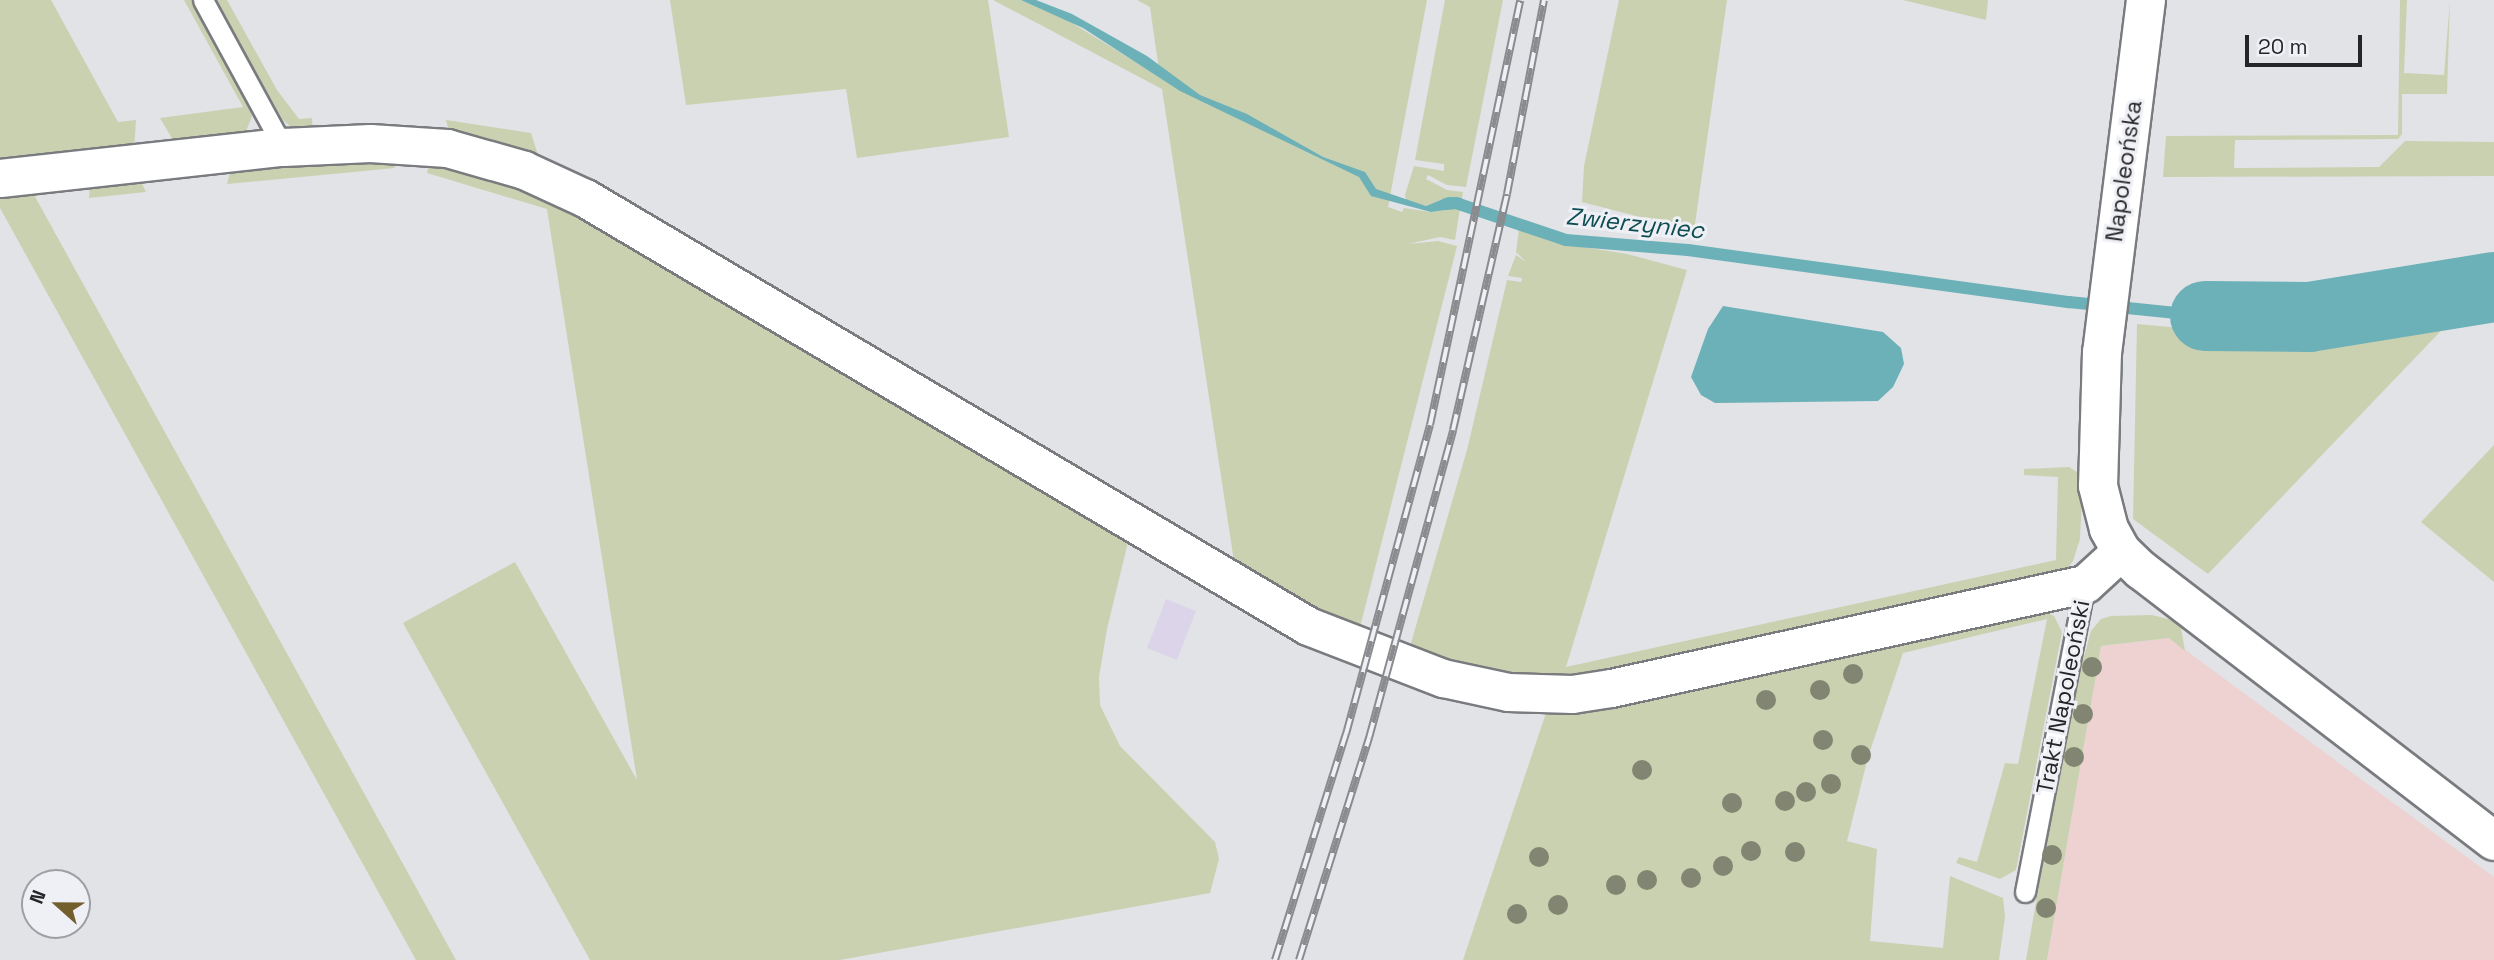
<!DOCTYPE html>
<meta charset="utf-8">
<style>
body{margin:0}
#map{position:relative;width:2494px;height:960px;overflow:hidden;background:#e1e3e7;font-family:"Space Grotesk",sans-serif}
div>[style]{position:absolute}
.industrial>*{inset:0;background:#dcd5ea}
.education>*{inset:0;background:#edd2d1}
.green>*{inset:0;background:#cad1b0}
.water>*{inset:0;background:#6cb1b8}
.stream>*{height:12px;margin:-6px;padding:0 6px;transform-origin:6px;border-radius:6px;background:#6cb1b8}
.river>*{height:70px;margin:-35px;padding:0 35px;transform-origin:35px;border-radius:35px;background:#6cb1b8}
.roads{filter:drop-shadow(2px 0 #797b7f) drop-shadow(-2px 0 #797b7f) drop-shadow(0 2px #797b7f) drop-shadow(0 -2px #797b7f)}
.service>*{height:19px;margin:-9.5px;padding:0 9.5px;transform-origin:9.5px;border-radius:9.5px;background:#fff}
.minor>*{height:37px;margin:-18.5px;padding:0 18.5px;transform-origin:18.5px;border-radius:18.5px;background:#fff}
.tertiary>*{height:38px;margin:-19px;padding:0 19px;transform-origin:19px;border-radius:19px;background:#fff}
.rail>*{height:8px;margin-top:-4px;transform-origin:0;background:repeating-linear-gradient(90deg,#eff0f5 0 16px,#8a8b8e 0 32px);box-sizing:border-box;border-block:2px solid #8a8b8e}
.trees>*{width:20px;height:20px;margin:-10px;border-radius:50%;background:#818571}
span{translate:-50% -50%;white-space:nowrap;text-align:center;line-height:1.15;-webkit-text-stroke:6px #eff0f5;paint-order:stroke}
.street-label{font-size:23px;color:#252527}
.water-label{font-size:24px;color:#0c4c52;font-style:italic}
.north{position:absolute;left:21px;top:869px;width:70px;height:70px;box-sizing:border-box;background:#eff0f5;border:2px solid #9e9fa3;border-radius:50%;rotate:291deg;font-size:19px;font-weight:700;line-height:28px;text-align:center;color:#252527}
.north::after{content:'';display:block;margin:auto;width:24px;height:32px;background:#735f2e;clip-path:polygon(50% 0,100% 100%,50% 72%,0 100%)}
.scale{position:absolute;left:2245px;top:35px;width:117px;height:32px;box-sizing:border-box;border:4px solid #252527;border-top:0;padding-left:9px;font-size:21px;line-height:24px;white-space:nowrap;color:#252527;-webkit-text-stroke:5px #eff0f5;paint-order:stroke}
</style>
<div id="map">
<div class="industrial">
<i style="clip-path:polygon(1166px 599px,1196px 611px,1177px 660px,1147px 648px)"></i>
</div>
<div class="education">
<i style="clip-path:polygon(2169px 638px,2494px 877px,2494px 960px,2047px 960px,2101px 646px)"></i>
</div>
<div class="green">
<i style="clip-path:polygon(0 0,51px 0,118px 122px,136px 120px,134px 149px,0 163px)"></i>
<i style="clip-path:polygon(184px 0,192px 0,249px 105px,252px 116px,245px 134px,176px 145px,160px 118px,243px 107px)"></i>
<i style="clip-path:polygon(214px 0,227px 0,277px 90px,299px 119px,312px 118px,313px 133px,295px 130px,283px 120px)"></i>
<i style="clip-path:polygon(670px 0,988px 0,1009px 137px,857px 158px,846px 89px,686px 105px)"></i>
<i style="clip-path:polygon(993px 0,1021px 0,1064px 18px,1160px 77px,1150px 7px,1137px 0,1427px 0,1388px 207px,1402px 212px,1404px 208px,1431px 212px,1460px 208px,1455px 240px,1440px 237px,1408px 244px,1438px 241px,1457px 246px,1359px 631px,1299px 605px,1235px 568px,1162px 89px)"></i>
<i style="clip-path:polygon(1445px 0,1503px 0,1466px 187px,1447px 185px,1428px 175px,1426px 179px,1447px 190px,1463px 192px,1462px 198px,1448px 197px,1426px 206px,1406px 200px,1405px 195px,1414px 166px,1444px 171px,1444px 164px,1415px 160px)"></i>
<i style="clip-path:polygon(1619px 0,1727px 0,1694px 231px,1582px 202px,1584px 166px)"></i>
<i style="clip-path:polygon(1903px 0,1988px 0,1986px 20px)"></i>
<i style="clip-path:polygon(2400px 0,2407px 0,2404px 73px,2444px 75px,2450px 0,2447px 94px,2402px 94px,2402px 134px,2398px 139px,2235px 140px,2234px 168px,2379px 167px,2405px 141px,2494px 142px,2494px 176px,2163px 177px,2166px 136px,2398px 135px)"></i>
<i style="clip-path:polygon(446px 120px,531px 133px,538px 155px,535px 159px,450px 135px)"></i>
<i style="clip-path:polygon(391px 157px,395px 168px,227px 184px,231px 168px)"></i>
<i style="clip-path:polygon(430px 159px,545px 195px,1129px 538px,1107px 629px,1099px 677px,1100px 705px,1120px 746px,1215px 842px,1219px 859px,1210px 893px,840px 960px,590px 960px,403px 623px,515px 562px,637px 780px,547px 209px,427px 173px)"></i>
<i style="clip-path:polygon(138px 176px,146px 192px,89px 198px,90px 181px)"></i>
<i style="clip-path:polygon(28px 189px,33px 193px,456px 960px,416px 960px,0 208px,0 191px)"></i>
<i style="clip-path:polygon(1519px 229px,1553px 242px,1627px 254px,1687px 270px,1566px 667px,2056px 560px,2058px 477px,2024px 475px,2024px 469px,2069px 467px,2083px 476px,2080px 539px,2073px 561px,2066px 570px,1865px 619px,1562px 679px,1495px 673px,1409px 650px,1467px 450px,1507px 280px,1521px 282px,1522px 278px,1508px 276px,1516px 255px,1526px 262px,1516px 252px)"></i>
<i style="clip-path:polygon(2460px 311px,2208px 574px,2133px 519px,2137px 324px,2268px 336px)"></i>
<i style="clip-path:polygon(2494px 445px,2494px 582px,2421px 522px)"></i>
<i style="clip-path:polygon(2040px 609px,2054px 616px,2062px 632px,2016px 870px,2000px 879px,1956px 863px,1959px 857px,1977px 862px,2005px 763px,2018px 764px,2047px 619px,1903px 653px,1868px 757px,1847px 841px,1877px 849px,1870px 941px,1943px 948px,1950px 876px,2003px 898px,2005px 917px,1999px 960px,1463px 960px,1547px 710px)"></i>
<i style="clip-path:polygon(2152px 615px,2172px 620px,2181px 628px,2185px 651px,2169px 638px,2101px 646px,2047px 960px,2026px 960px,2069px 712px,2091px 631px,2101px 619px,2111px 616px)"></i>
</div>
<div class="water">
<i style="clip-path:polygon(1021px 0,1036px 0,1072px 14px,1147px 56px,1200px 95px,1247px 114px,1323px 157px,1365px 172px,1376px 189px,1426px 206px,1448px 197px,1462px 198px,1460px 208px,1431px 212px,1371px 196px,1359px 177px,1180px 91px,1083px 28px)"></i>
<i style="clip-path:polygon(1723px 306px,1883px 332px,1901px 348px,1904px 364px,1893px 387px,1878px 401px,1715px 403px,1701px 395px,1691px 377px,1708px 329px)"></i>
</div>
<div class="stream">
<i style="left:1446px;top:204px;width:10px;rotate:-6deg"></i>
<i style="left:1456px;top:203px;width:116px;rotate:18.6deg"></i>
<i style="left:1566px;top:240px;width:122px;rotate:4.7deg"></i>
<i style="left:1688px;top:250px;width:385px;rotate:7.8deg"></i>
<i style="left:2069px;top:302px;width:137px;rotate:5.9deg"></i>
</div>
<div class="river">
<i style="left:2205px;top:316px;width:104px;rotate:0.6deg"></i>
<i style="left:2309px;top:317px;width:187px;rotate:-9.2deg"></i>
</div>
<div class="roads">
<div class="service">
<i style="left:203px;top:0;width:167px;rotate:61.4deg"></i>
<i style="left:2025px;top:892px;width:314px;rotate:-79deg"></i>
</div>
<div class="minor">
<i style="left:0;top:178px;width:285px;rotate:-6.3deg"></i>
<i style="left:283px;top:147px;width:87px;rotate:-2.6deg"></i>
<i style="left:370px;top:143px;width:77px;rotate:3.7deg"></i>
<i style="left:447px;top:148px;width:80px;rotate:15.9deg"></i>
<i style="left:524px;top:170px;width:67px;rotate:24.7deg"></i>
<i style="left:585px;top:198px;width:840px;rotate:30.62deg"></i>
<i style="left:1308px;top:626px;width:145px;rotate:21.1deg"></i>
<i style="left:1443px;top:678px;width:66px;rotate:12.2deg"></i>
<i style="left:1508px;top:692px;width:64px;rotate:1.8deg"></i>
<i style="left:1572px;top:694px;width:39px;rotate:-9deg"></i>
<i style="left:1611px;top:688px;width:485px;rotate:-12.4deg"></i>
<i style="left:2085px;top:584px;width:49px;rotate:-42.5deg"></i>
</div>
<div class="tertiary">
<i style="left:2146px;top:0;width:355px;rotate:97.1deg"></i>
<i style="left:2102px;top:352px;width:134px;rotate:91.7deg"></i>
<i style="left:2098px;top:486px;width:44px;rotate:75.7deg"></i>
<i style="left:2109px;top:529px;width:25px;rotate:61deg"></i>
<i style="left:2121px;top:551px;width:28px;rotate:44deg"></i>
<i style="left:2141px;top:570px;width:445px;rotate:37.5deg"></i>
</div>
</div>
<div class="rail">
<i style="left:1275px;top:960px;width:237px;rotate:-72.6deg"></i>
<i style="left:1346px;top:734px;width:320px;rotate:-74.8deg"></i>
<i style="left:1430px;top:425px;width:434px;rotate:-78deg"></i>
<i style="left:1299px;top:960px;width:233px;rotate:-72.5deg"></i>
<i style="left:1369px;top:738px;width:319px;rotate:-74.7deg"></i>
<i style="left:1453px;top:430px;width:242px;rotate:-77.1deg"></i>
<i style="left:1507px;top:194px;width:197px;rotate:-79.2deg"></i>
</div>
<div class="trees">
<i style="left:2092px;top:667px"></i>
<i style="left:1853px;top:674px"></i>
<i style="left:1820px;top:690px"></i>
<i style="left:1766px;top:700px"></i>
<i style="left:2083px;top:714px"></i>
<i style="left:1823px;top:740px"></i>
<i style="left:1861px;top:755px"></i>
<i style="left:2074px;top:757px"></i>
<i style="left:1642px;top:770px"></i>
<i style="left:1831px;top:784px"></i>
<i style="left:1806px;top:792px"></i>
<i style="left:1785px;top:801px"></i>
<i style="left:1732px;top:803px"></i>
<i style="left:1751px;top:851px"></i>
<i style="left:1795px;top:852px"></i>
<i style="left:2052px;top:855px"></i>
<i style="left:1539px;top:857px"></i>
<i style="left:1723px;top:866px"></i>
<i style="left:1691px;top:878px"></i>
<i style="left:1647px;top:880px"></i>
<i style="left:1616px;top:885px"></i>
<i style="left:1558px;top:905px"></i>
<i style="left:2046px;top:908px"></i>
<i style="left:1517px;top:914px"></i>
</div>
<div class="street-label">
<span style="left:2124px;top:171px;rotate:-82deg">Napoleońska</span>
<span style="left:2063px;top:697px;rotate:-79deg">Trakt Napoleoński</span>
</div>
<div class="water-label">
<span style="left:1635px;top:223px;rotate:6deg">Zwierzyniec</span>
</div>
<div class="north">N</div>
<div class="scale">20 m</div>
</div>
